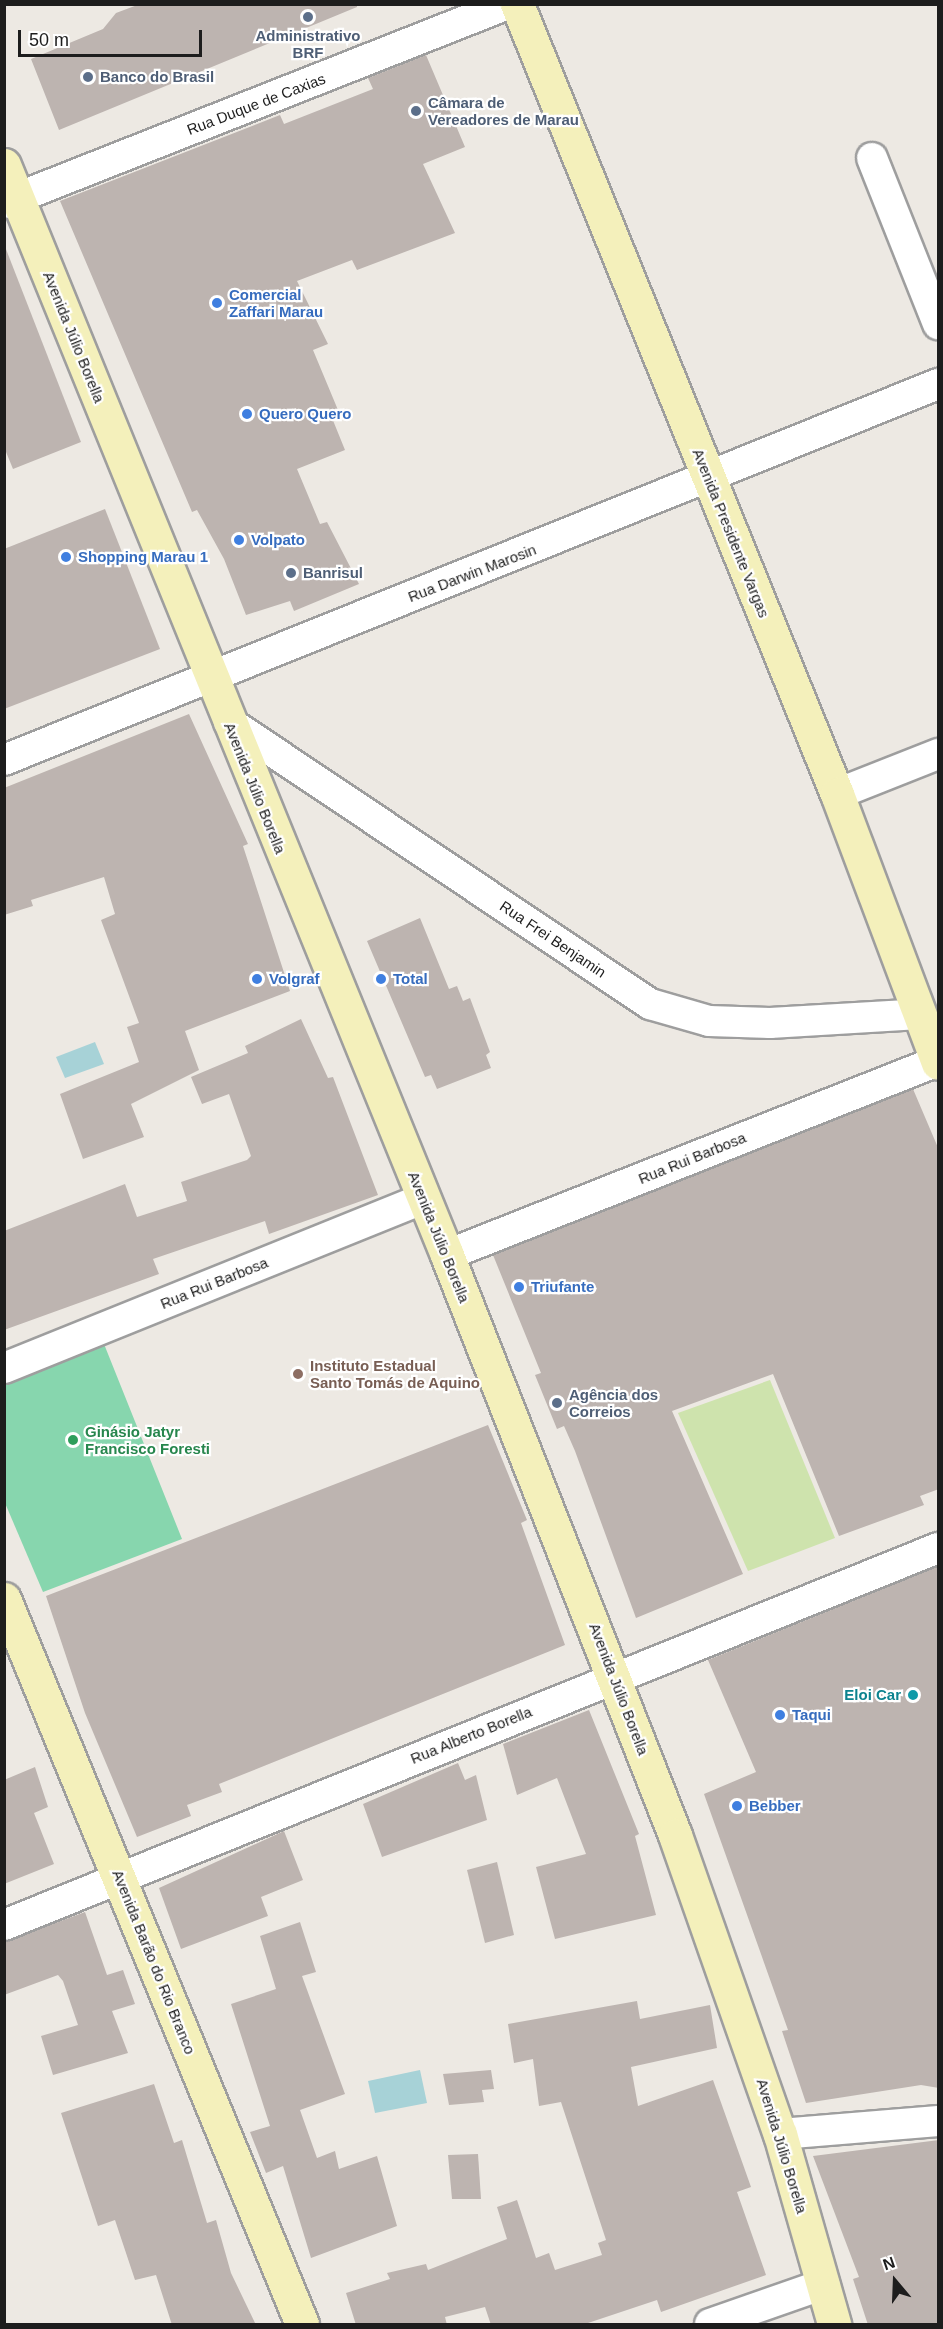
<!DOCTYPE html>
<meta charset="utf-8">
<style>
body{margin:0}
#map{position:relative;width:943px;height:2329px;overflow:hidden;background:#ede9e3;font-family:Arial,sans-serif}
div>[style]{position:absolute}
.grass>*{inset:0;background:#cee3ad}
.pitch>*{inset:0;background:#87d6ae}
.water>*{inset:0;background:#a7d2d7}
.building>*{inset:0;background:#bdb4b0}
.roads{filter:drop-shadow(2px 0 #9e9e9e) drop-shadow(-2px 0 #9e9e9e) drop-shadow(0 2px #9e9e9e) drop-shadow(0 -2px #9e9e9e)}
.street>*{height:30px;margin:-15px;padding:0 15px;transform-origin:15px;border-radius:15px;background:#fff}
.secondary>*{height:33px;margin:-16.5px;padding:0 16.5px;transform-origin:16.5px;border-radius:16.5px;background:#f4f0bb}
.dots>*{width:16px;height:16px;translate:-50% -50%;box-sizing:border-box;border:3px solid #fff;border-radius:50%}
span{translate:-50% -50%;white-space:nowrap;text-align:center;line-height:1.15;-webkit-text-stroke:4.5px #fff;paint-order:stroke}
.service-label{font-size:15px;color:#4e5e75;font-weight:700}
.left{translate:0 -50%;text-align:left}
.street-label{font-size:15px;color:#1d1d1d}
.shop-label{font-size:15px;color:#366cbe;font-weight:700}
.education-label{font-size:15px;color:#785e54;font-weight:700}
.leisure-label{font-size:15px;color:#27864d;font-weight:700}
.culture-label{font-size:15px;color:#0d838f;font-weight:700}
.right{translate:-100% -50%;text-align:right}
.frame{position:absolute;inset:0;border:6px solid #1d1d1d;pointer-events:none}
.north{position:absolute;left:865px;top:2251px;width:60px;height:60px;-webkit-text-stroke:4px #fff;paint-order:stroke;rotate:341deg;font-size:16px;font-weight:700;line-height:24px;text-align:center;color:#1d1d1d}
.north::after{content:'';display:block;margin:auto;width:21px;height:27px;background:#1d1d1d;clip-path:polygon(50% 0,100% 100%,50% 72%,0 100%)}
.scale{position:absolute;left:18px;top:30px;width:184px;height:27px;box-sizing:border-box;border:3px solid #1d1d1d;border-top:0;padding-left:8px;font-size:18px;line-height:21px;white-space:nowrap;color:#1d1d1d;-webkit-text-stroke:4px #fff;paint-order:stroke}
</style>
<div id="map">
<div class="grass">
<i style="clip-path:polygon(770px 1380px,835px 1538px,748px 1571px,678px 1413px)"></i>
</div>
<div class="pitch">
<i style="clip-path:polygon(102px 1339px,182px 1539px,43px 1592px,5px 1503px,4px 1378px)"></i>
</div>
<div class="water">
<i style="clip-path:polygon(95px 1042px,104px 1064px,65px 1078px,56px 1057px)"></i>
<i style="clip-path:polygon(420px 2070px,427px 2103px,375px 2113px,368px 2081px)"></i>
</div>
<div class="building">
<i style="clip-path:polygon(140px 4px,357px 4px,357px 7px,59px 130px,31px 59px,103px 29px,116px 13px)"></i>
<i style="clip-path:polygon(426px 55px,465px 147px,423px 164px,455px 233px,357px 270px,352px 260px,297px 281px,328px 344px,313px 350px,338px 410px,330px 413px,345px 450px,297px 469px,320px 524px,327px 522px,359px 584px,294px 611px,290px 601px,246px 615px,224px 559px,197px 510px,192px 512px,60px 201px,280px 115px,284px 124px,373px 89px,368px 78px)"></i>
<i style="clip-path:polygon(4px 244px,81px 442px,13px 469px,4px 447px)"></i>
<i style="clip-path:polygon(105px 509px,160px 649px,4px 709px,4px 549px)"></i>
<i style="clip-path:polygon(189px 714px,248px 844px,243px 846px,290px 991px,185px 1031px,199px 1070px,131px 1104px,144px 1137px,83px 1159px,60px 1094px,139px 1062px,127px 1027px,139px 1023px,101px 920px,115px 914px,104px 877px,31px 900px,33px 906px,4px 915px,4px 788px)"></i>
<i style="clip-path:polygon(420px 918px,449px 989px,457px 986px,463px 1001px,470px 998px,490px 1052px,486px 1055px,491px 1068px,437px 1089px,431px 1075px,425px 1077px,367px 941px)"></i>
<i style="clip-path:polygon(301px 1019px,328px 1078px,333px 1077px,378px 1195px,269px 1234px,265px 1221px,153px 1259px,159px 1274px,4px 1330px,4px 1231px,125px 1184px,137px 1217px,187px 1201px,181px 1182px,247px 1160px,251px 1156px,229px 1094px,202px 1104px,191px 1077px,248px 1053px,245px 1046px)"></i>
<i style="clip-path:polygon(913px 1089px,939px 1150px,939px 1489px,920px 1496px,924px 1505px,839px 1536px,773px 1374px,672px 1411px,743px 1574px,636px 1618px,575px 1451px,564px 1426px,557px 1429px,535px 1375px,541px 1373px,493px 1255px)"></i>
<i style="clip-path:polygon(488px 1425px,527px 1520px,521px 1523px,565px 1645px,219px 1784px,222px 1792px,187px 1805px,191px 1816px,137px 1837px,85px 1713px,46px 1596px)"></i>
<i style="clip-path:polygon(939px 1566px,939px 2088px,921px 2085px,806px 2103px,782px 2031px,788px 2030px,704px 1794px,756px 1772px,708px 1660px)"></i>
<i style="clip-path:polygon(589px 1710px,639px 1834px,635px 1836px,656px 1915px,555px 1939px,536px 1867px,586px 1854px,557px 1778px,517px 1795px,503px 1744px)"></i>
<i style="clip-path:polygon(458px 1763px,465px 1780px,476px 1775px,487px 1820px,382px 1857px,363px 1804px)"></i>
<i style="clip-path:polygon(35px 1767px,48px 1807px,34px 1813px,54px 1864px,4px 1884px,4px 1780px)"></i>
<i style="clip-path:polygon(284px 1831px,303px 1880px,261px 1897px,268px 1916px,181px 1949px,159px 1888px)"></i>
<i style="clip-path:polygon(497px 1862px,514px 1935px,485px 1943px,467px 1870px)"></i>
<i style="clip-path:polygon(85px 1912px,107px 1975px,123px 1970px,135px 2004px,112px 2011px,128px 2053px,53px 2075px,41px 2036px,78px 2025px,63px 1981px,58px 1975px,4px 1995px,4px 1942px)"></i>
<i style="clip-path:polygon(300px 1922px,316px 1972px,302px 1976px,345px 2094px,300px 2110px,317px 2158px,335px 2151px,339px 2169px,377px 2156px,397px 2226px,311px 2258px,283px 2166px,266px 2173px,250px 2132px,270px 2126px,231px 2004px,276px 1989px,260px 1936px)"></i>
<i style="clip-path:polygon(637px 2001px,640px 2019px,710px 2005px,717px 2048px,631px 2067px,638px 2106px,713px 2080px,751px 2187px,737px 2192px,766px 2275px,661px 2312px,657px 2300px,582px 2325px,491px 2325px,485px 2307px,445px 2317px,447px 2325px,356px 2325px,346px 2293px,390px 2279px,387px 2273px,426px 2264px,428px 2270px,507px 2239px,497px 2207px,517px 2200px,536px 2258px,549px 2253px,555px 2270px,602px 2255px,598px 2243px,606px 2240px,561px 2102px,539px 2106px,533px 2059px,514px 2063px,508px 2024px)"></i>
<i style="clip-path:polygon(491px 2070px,494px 2089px,482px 2090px,484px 2102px,449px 2105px,443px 2074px)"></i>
<i style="clip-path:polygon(154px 2084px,174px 2143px,182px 2140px,207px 2223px,216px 2220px,231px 2273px,256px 2325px,172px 2325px,156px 2275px,135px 2280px,115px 2220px,98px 2226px,61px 2113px)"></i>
<i style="clip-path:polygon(939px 2140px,939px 2325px,868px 2325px,853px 2279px,859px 2277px,813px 2156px)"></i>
<i style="clip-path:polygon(478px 2154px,481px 2199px,452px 2199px,448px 2155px)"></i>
</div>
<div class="roads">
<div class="street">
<i style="left:872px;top:158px;width:179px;rotate:68.3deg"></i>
<i style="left:4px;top:203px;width:542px;rotate:-21.55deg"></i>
<i style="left:229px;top:722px;width:507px;rotate:33.82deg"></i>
<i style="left:650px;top:1004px;width:61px;rotate:16.1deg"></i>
<i style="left:709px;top:1021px;width:61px;rotate:1.9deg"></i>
<i style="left:770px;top:1023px;width:150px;rotate:-3.4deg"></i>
<i style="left:4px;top:760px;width:1007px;rotate:-21.93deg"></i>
<i style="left:837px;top:794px;width:109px;rotate:-21.6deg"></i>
<i style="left:447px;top:1255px;width:528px;rotate:-21.56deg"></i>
<i style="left:4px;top:1368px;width:453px;rotate:-22deg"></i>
<i style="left:4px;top:1925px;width:1007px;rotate:-21.98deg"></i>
<i style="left:780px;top:2134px;width:159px;rotate:-4.7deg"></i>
<i style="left:710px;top:2324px;width:121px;rotate:-19.3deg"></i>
</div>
<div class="secondary">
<i style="left:517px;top:4px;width:852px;rotate:67.95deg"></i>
<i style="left:837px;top:794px;width:287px;rotate:69.4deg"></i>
<i style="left:4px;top:165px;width:1177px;rotate:67.88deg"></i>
<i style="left:447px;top:1255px;width:623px;rotate:68.54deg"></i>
<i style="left:675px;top:1835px;width:317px;rotate:70.7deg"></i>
<i style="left:780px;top:2134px;width:198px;rotate:74.1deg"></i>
<i style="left:4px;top:1599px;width:784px;rotate:67.66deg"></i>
</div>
</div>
<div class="dots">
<i style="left:308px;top:17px;background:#5c6f8a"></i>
<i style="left:88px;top:77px;background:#5c6f8a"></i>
<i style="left:416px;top:111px;background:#5c6f8a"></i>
<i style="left:217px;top:303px;background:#3f7fe0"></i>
<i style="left:247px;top:414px;background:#3f7fe0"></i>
<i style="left:239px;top:540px;background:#3f7fe0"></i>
<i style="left:66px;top:557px;background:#3f7fe0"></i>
<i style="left:291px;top:573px;background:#5c6f8a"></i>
<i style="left:257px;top:979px;background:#3f7fe0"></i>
<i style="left:381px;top:979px;background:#3f7fe0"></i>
<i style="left:519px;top:1287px;background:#3f7fe0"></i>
<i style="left:298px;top:1374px;background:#8d6e63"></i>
<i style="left:557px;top:1403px;background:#5c6f8a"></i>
<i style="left:73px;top:1440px;background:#2e9e5b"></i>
<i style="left:913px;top:1695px;background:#0f9aa8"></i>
<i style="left:780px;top:1715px;background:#3f7fe0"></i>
<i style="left:737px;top:1806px;background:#3f7fe0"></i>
</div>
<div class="service-label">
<span style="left:308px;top:44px">Administrativo<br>BRF</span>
<span class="left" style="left:100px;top:77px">Banco do Brasil</span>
<span class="left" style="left:428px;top:111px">Câmara de<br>Vereadores de Marau</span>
<span class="left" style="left:303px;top:573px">Banrisul</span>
<span class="left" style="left:569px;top:1403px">Agência dos<br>Correios</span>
</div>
<div class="street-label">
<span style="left:256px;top:104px;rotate:-21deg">Rua Duque de Caxias</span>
<span style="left:74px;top:337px;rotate:68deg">Avenida Júlio Borella</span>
<span style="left:731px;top:533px;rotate:68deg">Avenida Presidente Vargas</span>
<span style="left:472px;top:573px;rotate:-21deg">Rua Darwin Marosin</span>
<span style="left:255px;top:788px;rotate:68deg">Avenida Júlio Borella</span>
<span style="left:553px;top:939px;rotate:34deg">Rua Frei Benjamin</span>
<span style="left:692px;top:1158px;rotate:-22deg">Rua Rui Barbosa</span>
<span style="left:439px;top:1237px;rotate:68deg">Avenida Júlio Borella</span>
<span style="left:214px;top:1283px;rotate:-22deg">Rua Rui Barbosa</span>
<span style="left:619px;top:1689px;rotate:69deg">Avenida Júlio Borella</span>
<span style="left:471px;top:1735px;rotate:-22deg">Rua Alberto Borella</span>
<span style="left:154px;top:1962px;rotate:68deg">Avenida Barão do Rio Branco</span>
<span style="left:782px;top:2146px;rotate:73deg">Avenida Júlio Borella</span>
</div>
<div class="shop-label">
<span class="left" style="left:229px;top:303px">Comercial<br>Zaffari Marau</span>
<span class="left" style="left:259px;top:414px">Quero Quero</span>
<span class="left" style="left:251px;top:540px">Volpato</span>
<span class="left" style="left:78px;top:557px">Shopping Marau 1</span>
<span class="left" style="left:269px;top:979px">Volgraf</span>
<span class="left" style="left:393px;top:979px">Total</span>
<span class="left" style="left:531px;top:1287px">Triufante</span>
<span class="left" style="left:792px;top:1715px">Taqui</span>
<span class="left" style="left:749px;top:1806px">Bebber</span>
</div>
<div class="education-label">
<span class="left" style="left:310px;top:1374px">Instituto Estadual<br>Santo Tomás de Aquino</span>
</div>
<div class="leisure-label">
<span class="left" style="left:85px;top:1440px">Ginásio Jatyr<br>Francisco Foresti</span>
</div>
<div class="culture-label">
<span class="right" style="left:901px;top:1695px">Eloi Car</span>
</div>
<div class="frame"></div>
<div class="north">N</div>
<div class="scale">50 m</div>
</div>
